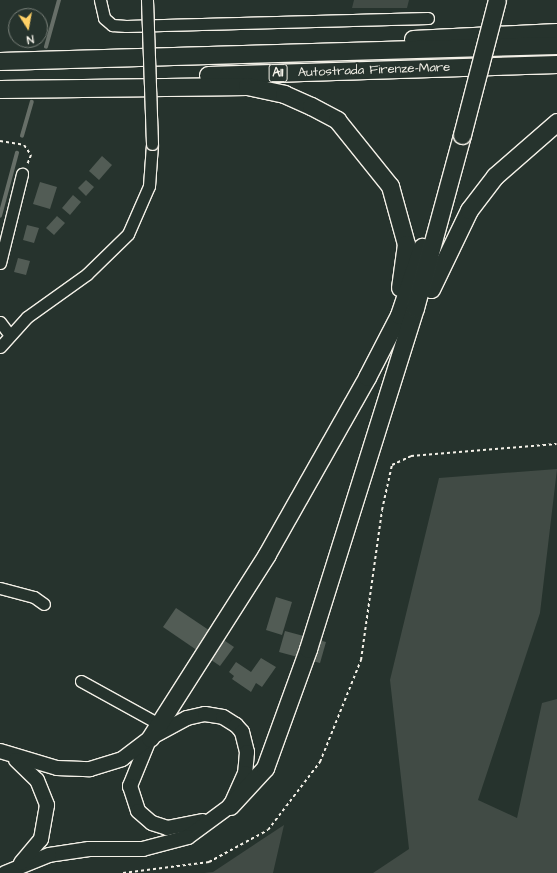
<!DOCTYPE html>
<style>
body{margin:0}
#map{position:relative;width:557px;height:873px;overflow:hidden;background:#26332d;font-family:"Architects Daughter",sans-serif}
div>[style]{position:absolute}
.green>*{inset:0;background:#414b45}
.stream>*{height:3.5px;margin:-1.75px;padding:0 1.75px;transform-origin:1.75px;border-radius:1.75px;background:#676f68}
.building>*{inset:0;background:#525c55}
.path>*{height:2px;margin-top:-1px;transform-origin:0;background:repeating-linear-gradient(90deg,#f4f1e8 0 3px,transparent 0 6px)}
.roads{filter:drop-shadow(1px 0 #f4f1e8) drop-shadow(-1px 0 #f4f1e8) drop-shadow(0 1px #f4f1e8) drop-shadow(0 -1px #f4f1e8)}
.minor>*{height:11px;margin:-5.5px;padding:0 5.5px;transform-origin:5.5px;border-radius:5.5px;background:#26332d}
.major>*{height:14px;margin:-7px;padding:0 7px;transform-origin:7px;border-radius:7px;background:#26332d}
.highway>*{height:17px;margin:-8.5px;padding:0 8.5px;transform-origin:8.5px;border-radius:8.5px;background:#26332d}
.bridges{filter:drop-shadow(1px 0 #f4f1e8) drop-shadow(-1px 0 #f4f1e8) drop-shadow(0 1px #f4f1e8) drop-shadow(0 -1px #f4f1e8)}
.minor-bridge>*{height:11px;margin:-5.5px;padding:0 5.5px;transform-origin:5.5px;border-radius:5.5px;background:#26332d}
.highway-bridge>*{height:17px;margin:-8.5px;padding:0 8.5px;transform-origin:8.5px;border-radius:8.5px;background:#26332d}
span{translate:-50% -50%;white-space:nowrap;text-align:center;line-height:1.15;-webkit-text-stroke:3px #26332d;paint-order:stroke}
.shield-label span{padding:1px 3px;background:#26332d;border:1px solid;border-radius:3px;-webkit-text-stroke-width:0}
.shield-label{font-size:12px;color:#f4f1e8;font-weight:700}
.street-label{font-size:13px;color:#f4f1e8}
.north{position:absolute;left:8px;top:8px;width:40px;height:40px;box-sizing:border-box;background:#26332d;border:1px solid #787f78;border-radius:50%;rotate:169deg;font-size:11px;font-weight:700;line-height:16px;text-align:center;color:#f4f1e8}
.north::after{content:'';display:block;margin:auto;width:14px;height:18px;background:#ffd166;clip-path:polygon(50% 0,100% 100%,50% 72%,0 100%)}
</style>
<div id="map">
<div class="green">
<i style="clip-path:polygon(354px 0,409px 0,407px 8px,352px 8px)"></i>
<i style="clip-path:polygon(557px 469px,540px 613px,478px 800px,517px 818px,542px 703px,557px 699px,557px 873px,373px 873px,409px 849px,390px 680px,439px 478px)"></i>
<i style="clip-path:polygon(284px 825px,273px 873px,204px 873px,213px 872px)"></i>
</div>
<div class="stream">
<i style="left:46px;top:47px;width:49px;rotate:-74.5deg"></i>
<i style="left:22px;top:136px;width:35px;rotate:-74deg"></i>
<i style="left:0;top:216px;width:65px;rotate:-74.9deg"></i>
</div>
<div class="building">
<i style="clip-path:polygon(102px 156px,112px 165px,99px 180px,89px 171px)"></i>
<i style="clip-path:polygon(86px 180px,94px 187px,86px 196px,78px 188px)"></i>
<i style="clip-path:polygon(40px 182px,57px 187px,50px 209px,33px 204px)"></i>
<i style="clip-path:polygon(73px 195px,81px 202px,70px 215px,62px 208px)"></i>
<i style="clip-path:polygon(57px 216px,65px 223px,54px 235px,46px 228px)"></i>
<i style="clip-path:polygon(27px 225px,39px 228px,34px 243px,23px 240px)"></i>
<i style="clip-path:polygon(18px 258px,30px 261px,26px 275px,14px 272px)"></i>
<i style="clip-path:polygon(276px 597px,292px 602px,282px 635px,266px 630px)"></i>
<i style="clip-path:polygon(176px 608px,234px 647px,220px 666px,163px 627px)"></i>
<i style="clip-path:polygon(285px 631px,326px 642px,320px 663px,279px 652px)"></i>
<i style="clip-path:polygon(261px 658px,276px 667px,262px 687px,256px 683px,251px 692px,232px 679px,234px 676px,229px 672px,236px 662px,251px 672px)"></i>
</div>
<div class="path">
<i style="left:0;top:141px;width:24px;rotate:9deg"></i>
<i style="left:24px;top:145px;width:12px;rotate:55deg"></i>
<i style="left:31px;top:155px;width:11px;rotate:112deg"></i>
<i style="left:123px;top:873px;width:87px;rotate:-7.3deg"></i>
<i style="left:209px;top:862px;width:67px;rotate:-28.5deg"></i>
<i style="left:268px;top:830px;width:86px;rotate:-52.6deg"></i>
<i style="left:320px;top:762px;width:110px;rotate:-68.1deg"></i>
<i style="left:361px;top:660px;width:151px;rotate:-82deg"></i>
<i style="left:382px;top:510px;width:46px;rotate:-77.5deg"></i>
<i style="left:392px;top:465px;width:21px;rotate:-25deg"></i>
<i style="left:411px;top:456px;width:146px;rotate:-4.7deg"></i>
</div>
<div class="roads">
<div class="minor">
<i style="left:100px;top:0;width:18px;rotate:77deg"></i>
<i style="left:104px;top:18px;width:11px;rotate:41deg"></i>
<i style="left:112px;top:25px;width:14px;rotate:4deg"></i>
<i style="left:126px;top:26px;width:302px;rotate:-1.5deg"></i>
<i style="left:0;top:263px;width:92px;rotate:-76.1deg"></i>
<i style="left:0;top:322px;width:15px;rotate:53deg"></i>
<i style="left:0;top:347px;width:40px;rotate:-48deg"></i>
<i style="left:27px;top:317px;width:74px;rotate:-35.6deg"></i>
<i style="left:87px;top:274px;width:57px;rotate:-44.3deg"></i>
<i style="left:128px;top:234px;width:52px;rotate:-66.4deg"></i>
<i style="left:149px;top:186px;width:42px;rotate:-85.9deg"></i>
<i style="left:0;top:588px;width:35px;rotate:15deg"></i>
<i style="left:34px;top:597px;width:12px;rotate:35deg"></i>
<i style="left:81px;top:681px;width:89px;rotate:28.9deg"></i>
</div>
<div class="major">
<i style="left:148px;top:742px;width:48px;rotate:112.2deg"></i>
<i style="left:130px;top:786px;width:26px;rotate:72deg"></i>
<i style="left:138px;top:811px;width:18px;rotate:41deg"></i>
<i style="left:152px;top:823px;width:16px;rotate:18deg"></i>
<i style="left:167px;top:828px;width:36px;rotate:-11deg"></i>
<i style="left:0;top:751px;width:59px;rotate:16.6deg"></i>
<i style="left:57px;top:768px;width:33px;rotate:2deg"></i>
<i style="left:90px;top:769px;width:34px;rotate:-17deg"></i>
<i style="left:122px;top:759px;width:35px;rotate:-37deg"></i>
<i style="left:150px;top:738px;width:42px;rotate:-28.4deg"></i>
<i style="left:187px;top:718px;width:18px;rotate:-13deg"></i>
<i style="left:205px;top:714px;width:18px;rotate:9deg"></i>
<i style="left:223px;top:717px;width:15px;rotate:32deg"></i>
<i style="left:236px;top:725px;width:9px;rotate:49deg"></i>
<i style="left:242px;top:732px;width:21px;rotate:76deg"></i>
<i style="left:247px;top:752px;width:21px;rotate:95deg"></i>
<i style="left:245px;top:773px;width:36px;rotate:114deg"></i>
<i style="left:230px;top:806px;width:52px;rotate:143.6deg"></i>
<i style="left:188px;top:837px;width:47px;rotate:165.1deg"></i>
<i style="left:143px;top:849px;width:54px;rotate:180deg"></i>
<i style="left:89px;top:849px;width:40px;rotate:171.5deg"></i>
<i style="left:49px;top:855px;width:48px;rotate:157.8deg"></i>
<i style="left:16px;top:760px;width:29px;rotate:44deg"></i>
<i style="left:37px;top:780px;width:27px;rotate:68deg"></i>
<i style="left:47px;top:805px;width:35px;rotate:100deg"></i>
<i style="left:41px;top:839px;width:31px;rotate:130deg"></i>
</div>
<div class="highway">
<i style="left:413px;top:39px;width:144px;rotate:-2.8deg"></i>
<i style="left:0;top:61px;width:557px;rotate:-1.65deg"></i>
<i style="left:208px;top:75px;width:349px;rotate:-1.8deg"></i>
<i style="left:0;top:89px;width:247px;rotate:-0.7deg"></i>
<i style="left:247px;top:86px;width:38px;rotate:12deg"></i>
<i style="left:284px;top:94px;width:30px;rotate:24deg"></i>
<i style="left:311px;top:106px;width:30px;rotate:28deg"></i>
<i style="left:337px;top:120px;width:85px;rotate:51.2deg"></i>
<i style="left:390px;top:186px;width:60px;rotate:74.6deg"></i>
<i style="left:406px;top:244px;width:44px;rotate:97.8deg"></i>
<i style="left:431px;top:289px;width:88px;rotate:-64.3deg"></i>
<i style="left:469px;top:210px;width:43px;rotate:-52.6deg"></i>
<i style="left:495px;top:176px;width:82px;rotate:-41.1deg"></i>
<i style="left:150px;top:738px;width:218px;rotate:-57.5deg"></i>
<i style="left:267px;top:554px;width:203px;rotate:-60.5deg"></i>
<i style="left:367px;top:377px;width:70px;rotate:-62.7deg"></i>
<i style="left:399px;top:315px;width:72px;rotate:-71.3deg"></i>
<i style="left:230px;top:806px;width:52px;rotate:-47.4deg"></i>
<i style="left:265px;top:768px;width:127px;rotate:-70.1deg"></i>
<i style="left:308px;top:649px;width:357px;rotate:-72.6deg"></i>
<i style="left:415px;top:308px;width:179px;rotate:-74.8deg"></i>
</div>
</div>
<div class="bridges">
<div class="minor-bridge">
<i style="left:147px;top:0;width:144px;rotate:88deg"></i>
</div>
<div class="highway-bridge">
<i style="left:462px;top:135px;width:139px;rotate:-75.5deg"></i>
</div>
</div>
<div class="shield-label">
<span style="left:278px;top:73px">A11</span>
</div>
<div class="street-label">
<span style="left:374px;top:70px;rotate:-2deg">Autostrada Firenze-Mare</span>
</div>
<div class="north">N</div>
</div>
